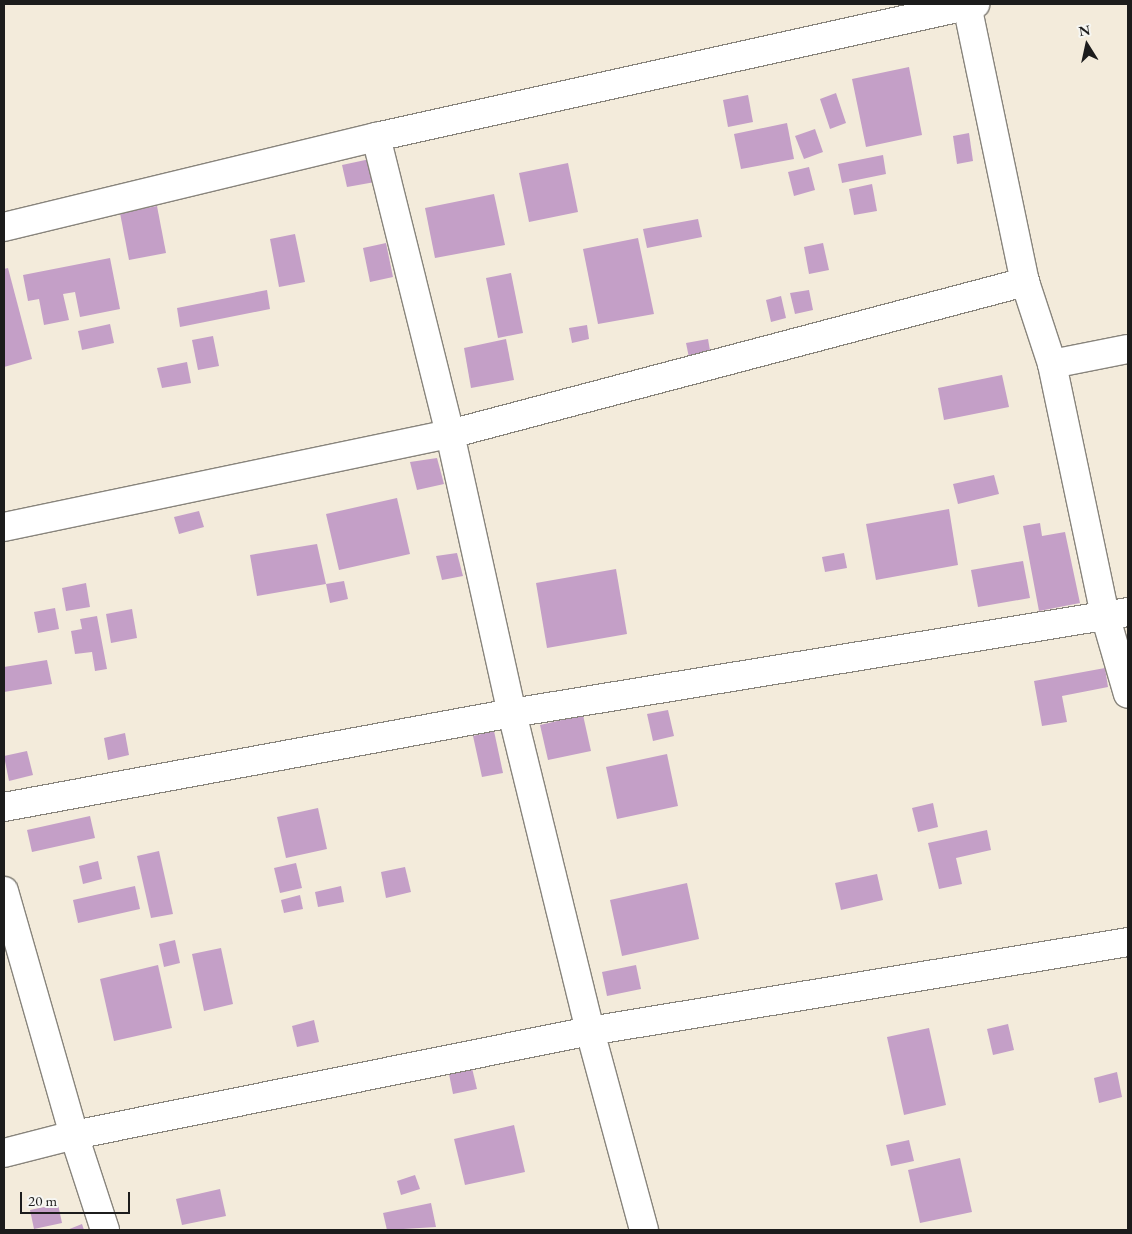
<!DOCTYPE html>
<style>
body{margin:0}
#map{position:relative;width:1132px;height:1234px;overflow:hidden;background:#f3ebdb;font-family:"EB Garamond",serif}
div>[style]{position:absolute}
.building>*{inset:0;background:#c49fc7}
.roads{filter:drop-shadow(1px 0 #88847c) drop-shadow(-1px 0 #88847c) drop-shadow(0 1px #88847c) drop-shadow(0 -1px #88847c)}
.minor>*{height:28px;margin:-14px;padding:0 14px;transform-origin:14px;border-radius:14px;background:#fff}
span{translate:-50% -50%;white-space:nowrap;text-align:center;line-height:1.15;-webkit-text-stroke:4.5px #f6f6f2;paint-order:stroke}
.frame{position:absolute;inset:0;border:5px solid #1c1c1c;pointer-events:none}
.north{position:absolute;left:1062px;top:20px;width:50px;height:50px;-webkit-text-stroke:4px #f6f6f2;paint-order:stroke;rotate:350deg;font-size:14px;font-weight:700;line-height:20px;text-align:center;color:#1c1c1c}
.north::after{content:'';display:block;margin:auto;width:18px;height:22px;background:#1c1c1c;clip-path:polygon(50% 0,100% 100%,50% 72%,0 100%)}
.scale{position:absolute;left:20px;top:1192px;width:110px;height:22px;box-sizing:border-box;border:2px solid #1c1c1c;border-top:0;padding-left:6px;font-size:15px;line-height:18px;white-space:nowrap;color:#1c1c1c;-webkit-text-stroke:4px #f6f6f2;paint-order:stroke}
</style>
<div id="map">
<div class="building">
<i style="clip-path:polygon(909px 67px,922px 135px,866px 147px,852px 79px)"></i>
<i style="clip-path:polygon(836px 93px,846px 123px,830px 129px,820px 99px)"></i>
<i style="clip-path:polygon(748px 95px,753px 122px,728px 127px,723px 100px)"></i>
<i style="clip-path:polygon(787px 123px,794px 159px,741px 169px,734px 134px)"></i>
<i style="clip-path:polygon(815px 129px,823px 152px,804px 159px,795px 136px)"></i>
<i style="clip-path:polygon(969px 133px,973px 161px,957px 164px,953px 136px)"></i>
<i style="clip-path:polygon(883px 155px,886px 174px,842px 183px,838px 164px)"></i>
<i style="clip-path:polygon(370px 159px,375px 182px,347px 187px,342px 165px)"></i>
<i style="clip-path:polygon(568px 163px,578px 212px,529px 222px,519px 173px)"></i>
<i style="clip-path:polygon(809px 167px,815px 190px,794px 196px,788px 172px)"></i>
<i style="clip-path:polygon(872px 184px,877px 211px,854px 215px,849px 189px)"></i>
<i style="clip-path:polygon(494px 194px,505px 245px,435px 258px,425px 208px)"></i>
<i style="clip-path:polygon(157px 206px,166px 253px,129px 260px,120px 213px)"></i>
<i style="clip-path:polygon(698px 219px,702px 237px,647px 248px,643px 229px)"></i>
<i style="clip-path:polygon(295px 234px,305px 282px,279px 287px,270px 239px)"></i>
<i style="clip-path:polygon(638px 238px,654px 314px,598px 324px,583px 249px)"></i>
<i style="clip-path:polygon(386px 243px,393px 277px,370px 282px,363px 248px)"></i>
<i style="clip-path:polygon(823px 243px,829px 270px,809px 274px,804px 247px)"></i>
<i style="clip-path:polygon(110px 258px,120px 309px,80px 317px,75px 292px,63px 294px,69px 320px,44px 325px,39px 299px,28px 301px,23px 275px)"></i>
<i style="clip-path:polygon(8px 268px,32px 359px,4px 367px,4px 269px)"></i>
<i style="clip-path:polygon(511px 273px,523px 333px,498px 338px,486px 278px)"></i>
<i style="clip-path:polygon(267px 290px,270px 309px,180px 327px,177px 308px)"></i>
<i style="clip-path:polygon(809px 290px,813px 310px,795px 314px,790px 293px)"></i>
<i style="clip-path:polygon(781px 296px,786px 318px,771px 322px,766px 300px)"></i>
<i style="clip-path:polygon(110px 324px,114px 343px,82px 350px,78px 331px)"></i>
<i style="clip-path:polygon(587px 325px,589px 339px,572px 343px,569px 328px)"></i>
<i style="clip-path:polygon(213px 336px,219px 366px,198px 370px,192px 340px)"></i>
<i style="clip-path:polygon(506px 339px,514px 380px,471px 388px,464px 348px)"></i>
<i style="clip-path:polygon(708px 339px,713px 368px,692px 372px,686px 343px)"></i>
<i style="clip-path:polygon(187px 362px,191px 383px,162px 388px,157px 368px)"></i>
<i style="clip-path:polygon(1002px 375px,1009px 407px,944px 420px,938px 388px)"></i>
<i style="clip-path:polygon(437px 458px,444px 484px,417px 490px,410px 462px)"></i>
<i style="clip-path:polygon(994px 475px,999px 494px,958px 504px,953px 484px)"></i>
<i style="clip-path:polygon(397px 498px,410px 554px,339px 570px,326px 514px)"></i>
<i style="clip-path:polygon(949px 509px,958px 565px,876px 580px,866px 524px)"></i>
<i style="clip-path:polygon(199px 511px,204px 527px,179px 534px,174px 517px)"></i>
<i style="clip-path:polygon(1040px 523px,1042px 536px,1065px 532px,1080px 603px,1039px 611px,1023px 526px)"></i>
<i style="clip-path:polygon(317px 544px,326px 584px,257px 596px,250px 555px)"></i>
<i style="clip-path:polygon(457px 553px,463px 576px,442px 580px,436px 556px)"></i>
<i style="clip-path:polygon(844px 553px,847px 568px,825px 572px,822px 557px)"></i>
<i style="clip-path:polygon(1023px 561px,1030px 598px,978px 607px,971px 570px)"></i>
<i style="clip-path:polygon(616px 569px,627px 634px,547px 648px,536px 583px)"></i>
<i style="clip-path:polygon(344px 581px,348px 599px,330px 603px,326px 584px)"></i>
<i style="clip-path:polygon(86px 583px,90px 607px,66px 611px,62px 588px)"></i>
<i style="clip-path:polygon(55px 608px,59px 629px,38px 633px,34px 612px)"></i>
<i style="clip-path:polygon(132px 609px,137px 638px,111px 643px,106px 614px)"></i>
<i style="clip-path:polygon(97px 616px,107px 669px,95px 671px,92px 652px,75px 654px,71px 631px,82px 629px,80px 619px)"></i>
<i style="clip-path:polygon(47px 660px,52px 684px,4px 692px,4px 667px)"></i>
<i style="clip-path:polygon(1105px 668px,1108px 687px,1062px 696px,1067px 722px,1042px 726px,1034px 681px)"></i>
<i style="clip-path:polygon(668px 710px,674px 736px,653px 741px,647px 714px)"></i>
<i style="clip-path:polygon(583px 715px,591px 751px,548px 760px,540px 725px)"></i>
<i style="clip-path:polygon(494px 731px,503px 773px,482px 777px,473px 736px)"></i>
<i style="clip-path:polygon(125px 733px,129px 755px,108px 760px,104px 738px)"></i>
<i style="clip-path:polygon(27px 751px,33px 775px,9px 781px,4px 756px)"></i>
<i style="clip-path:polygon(667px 754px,678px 806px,617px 819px,606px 767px)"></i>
<i style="clip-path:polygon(933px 803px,938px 827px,918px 832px,912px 808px)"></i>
<i style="clip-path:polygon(318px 808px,327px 849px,286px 858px,277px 817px)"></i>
<i style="clip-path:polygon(90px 816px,95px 838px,32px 852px,27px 830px)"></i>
<i style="clip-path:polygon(987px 830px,991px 850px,956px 858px,962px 884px,939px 889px,928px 843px)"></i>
<i style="clip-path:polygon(159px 851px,173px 914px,151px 918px,137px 856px)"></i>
<i style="clip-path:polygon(98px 861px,102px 879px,83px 884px,79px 866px)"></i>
<i style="clip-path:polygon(296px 863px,302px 888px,280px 893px,274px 868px)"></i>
<i style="clip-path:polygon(405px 867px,411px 892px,386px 898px,381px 872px)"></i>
<i style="clip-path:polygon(877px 874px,883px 900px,841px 910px,835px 883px)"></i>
<i style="clip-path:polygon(687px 883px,699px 939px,622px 956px,610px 900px)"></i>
<i style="clip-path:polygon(135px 886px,140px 909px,78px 923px,73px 900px)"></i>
<i style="clip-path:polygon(341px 886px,344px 902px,318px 907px,315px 892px)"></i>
<i style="clip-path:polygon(300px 895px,303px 909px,284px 913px,281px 900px)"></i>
<i style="clip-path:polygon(175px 940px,180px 963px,164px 967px,159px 944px)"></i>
<i style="clip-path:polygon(221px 948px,233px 1004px,204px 1011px,192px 954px)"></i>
<i style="clip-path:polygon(158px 965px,172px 1028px,114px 1041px,100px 979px)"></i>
<i style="clip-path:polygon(636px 965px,641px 989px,607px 996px,602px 972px)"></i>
<i style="clip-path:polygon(314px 1020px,319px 1042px,297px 1047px,292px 1026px)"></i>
<i style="clip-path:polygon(1008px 1024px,1014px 1050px,993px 1055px,987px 1029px)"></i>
<i style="clip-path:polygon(929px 1028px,946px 1105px,904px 1115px,887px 1037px)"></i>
<i style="clip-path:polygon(471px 1064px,477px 1089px,453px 1094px,448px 1069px)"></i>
<i style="clip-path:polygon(1117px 1072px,1122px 1097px,1099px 1103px,1094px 1078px)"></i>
<i style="clip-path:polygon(514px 1125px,525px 1172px,465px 1185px,454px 1139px)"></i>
<i style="clip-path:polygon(909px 1140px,914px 1161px,891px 1166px,886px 1145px)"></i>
<i style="clip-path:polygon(960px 1158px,972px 1212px,920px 1223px,908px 1170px)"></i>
<i style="clip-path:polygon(415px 1175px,420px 1189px,401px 1195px,397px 1181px)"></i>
<i style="clip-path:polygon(220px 1189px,226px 1216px,182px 1225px,176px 1199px)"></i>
<i style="clip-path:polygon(431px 1203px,436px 1227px,387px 1230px,383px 1213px)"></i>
<i style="clip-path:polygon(58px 1204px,62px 1223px,34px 1229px,30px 1210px)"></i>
<i style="clip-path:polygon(82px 1224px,84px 1230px,67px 1230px)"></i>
</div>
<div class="roads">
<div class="minor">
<i style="left:967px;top:5px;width:283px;rotate:78.2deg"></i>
<i style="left:1025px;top:282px;width:86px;rotate:71.8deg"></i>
<i style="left:1052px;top:364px;width:257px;rotate:78.1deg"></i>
<i style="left:1105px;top:615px;width:82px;rotate:73.8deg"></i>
<i style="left:376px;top:137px;width:306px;rotate:76deg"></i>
<i style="left:450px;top:434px;width:286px;rotate:77.5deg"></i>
<i style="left:512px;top:713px;width:327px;rotate:76.2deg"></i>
<i style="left:590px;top:1031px;width:206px;rotate:74.8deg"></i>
<i style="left:4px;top:227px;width:383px;rotate:-13.6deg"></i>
<i style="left:376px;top:137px;width:614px;rotate:-12.52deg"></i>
<i style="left:1052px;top:364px;width:77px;rotate:-11.2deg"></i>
<i style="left:4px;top:527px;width:456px;rotate:-11.8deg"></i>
<i style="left:450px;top:434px;width:595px;rotate:-14.81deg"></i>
<i style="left:4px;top:807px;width:517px;rotate:-10.48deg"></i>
<i style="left:512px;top:713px;width:624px;rotate:-9.31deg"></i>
<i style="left:4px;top:891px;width:254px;rotate:74deg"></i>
<i style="left:74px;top:1135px;width:100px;rotate:71.9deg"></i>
<i style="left:4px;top:1153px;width:72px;rotate:-14.4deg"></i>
<i style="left:74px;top:1135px;width:526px;rotate:-11.4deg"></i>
<i style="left:590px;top:1031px;width:545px;rotate:-9.39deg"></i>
</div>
</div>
<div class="frame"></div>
<div class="north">N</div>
<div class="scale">20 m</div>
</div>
